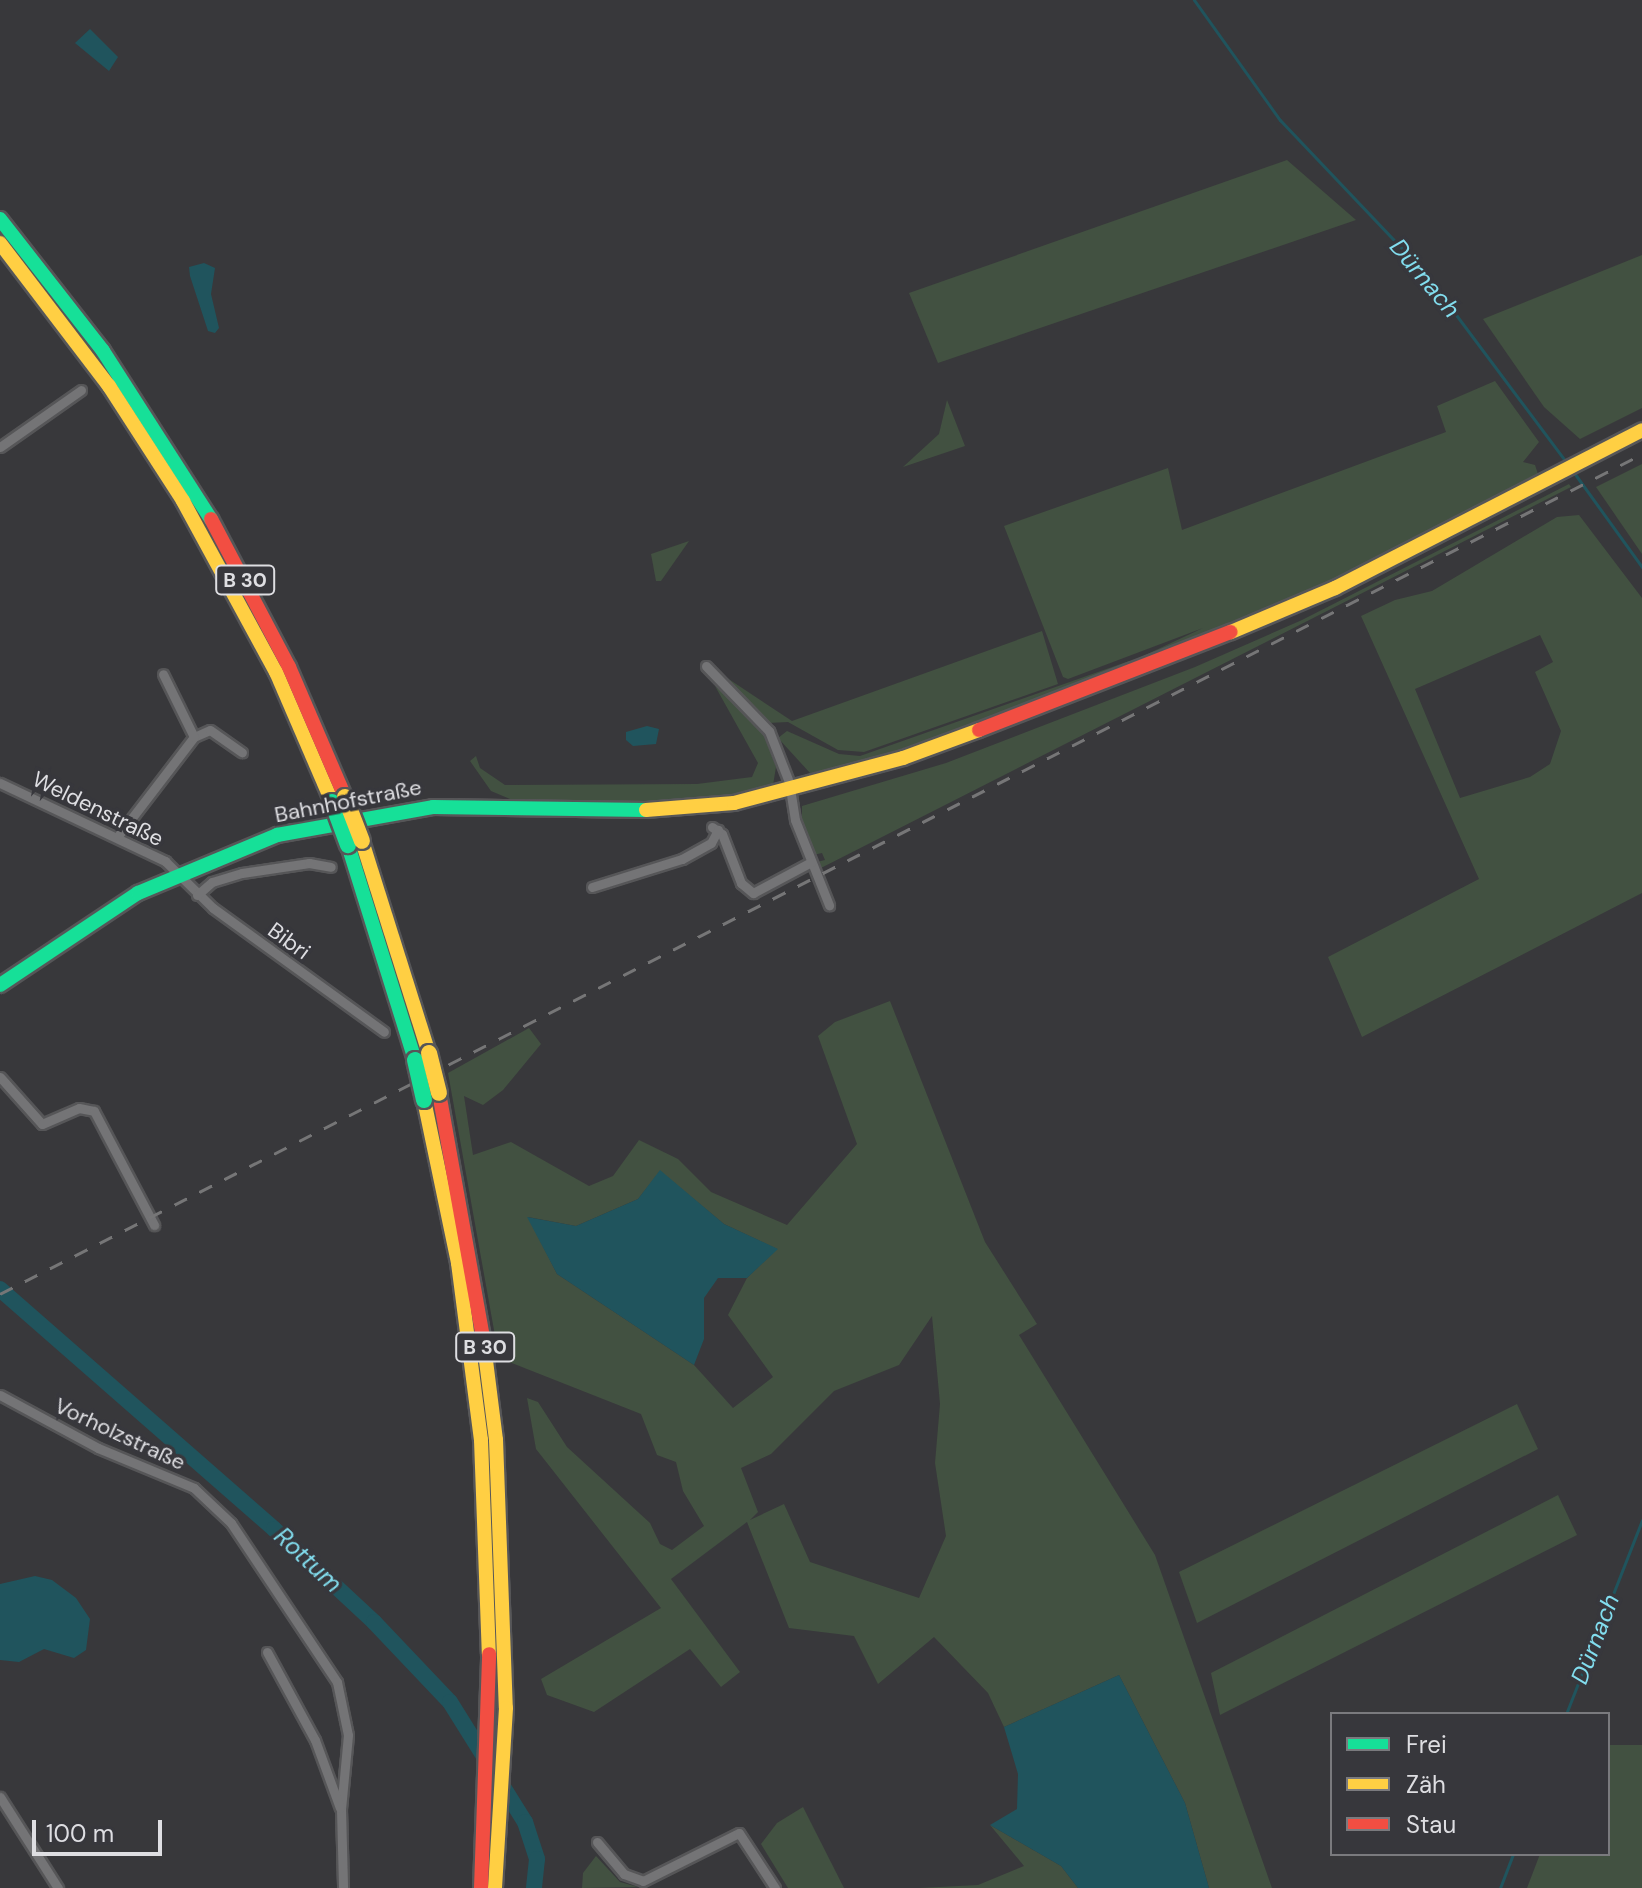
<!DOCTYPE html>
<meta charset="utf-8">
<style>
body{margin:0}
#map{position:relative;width:1642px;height:1888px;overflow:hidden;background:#38383b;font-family:"DM Sans",sans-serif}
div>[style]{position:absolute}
.green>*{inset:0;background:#425141}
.water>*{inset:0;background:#20545d}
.stream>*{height:3px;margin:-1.5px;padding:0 1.5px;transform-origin:1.5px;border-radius:1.5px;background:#20545d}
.river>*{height:16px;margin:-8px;padding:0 8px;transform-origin:8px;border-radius:8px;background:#20545d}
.roads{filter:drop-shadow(2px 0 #565658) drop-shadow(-2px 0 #565658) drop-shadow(0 2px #565658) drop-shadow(0 -2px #565658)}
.street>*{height:9px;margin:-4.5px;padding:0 4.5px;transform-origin:4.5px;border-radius:4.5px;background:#747476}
.fast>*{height:14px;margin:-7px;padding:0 7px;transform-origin:7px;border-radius:7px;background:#16e098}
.slow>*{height:14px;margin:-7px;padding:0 7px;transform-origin:7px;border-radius:7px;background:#ffcf43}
.jam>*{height:14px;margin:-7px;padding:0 7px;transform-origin:7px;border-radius:7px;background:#f24e42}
.rail>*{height:3px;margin-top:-1.5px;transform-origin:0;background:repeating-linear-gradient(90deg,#767677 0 14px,transparent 0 28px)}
.bridges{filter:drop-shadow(2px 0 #565658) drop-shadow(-2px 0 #565658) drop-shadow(0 2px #565658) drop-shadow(0 -2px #565658)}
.fast-bridge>*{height:16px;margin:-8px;padding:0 8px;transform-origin:8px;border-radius:8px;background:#16e098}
.slow-bridge>*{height:16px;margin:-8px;padding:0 8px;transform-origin:8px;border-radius:8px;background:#ffcf43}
span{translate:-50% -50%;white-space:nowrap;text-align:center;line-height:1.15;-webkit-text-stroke:7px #37373c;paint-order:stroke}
.shield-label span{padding:2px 6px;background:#37373c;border:2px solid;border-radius:6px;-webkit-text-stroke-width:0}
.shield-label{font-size:20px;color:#dedee2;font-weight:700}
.street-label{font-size:22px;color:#dedee2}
.water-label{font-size:24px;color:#82ddee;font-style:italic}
.legend{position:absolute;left:1330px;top:1712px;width:280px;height:144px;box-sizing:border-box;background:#37373c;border:2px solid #7a7a7e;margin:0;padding:10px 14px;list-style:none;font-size:24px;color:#dedee2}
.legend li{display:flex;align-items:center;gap:16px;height:40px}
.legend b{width:40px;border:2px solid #7a7a7e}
.scale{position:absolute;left:32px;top:1820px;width:130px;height:36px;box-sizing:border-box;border:4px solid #dedee2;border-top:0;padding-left:10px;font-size:24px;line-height:28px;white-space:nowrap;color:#dedee2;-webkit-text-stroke:6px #37373c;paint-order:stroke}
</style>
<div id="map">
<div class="green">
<i style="clip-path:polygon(1287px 160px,1356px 220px,938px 363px,909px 293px)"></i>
<i style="clip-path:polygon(1642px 255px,1642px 408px,1580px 439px,1544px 407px,1483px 319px)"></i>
<i style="clip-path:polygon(1495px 381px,1539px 442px,1523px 462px,1535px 465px,1539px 477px,1305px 595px,1149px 661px,1141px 657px,1203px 628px,1068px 679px,1063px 677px,1004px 526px,1168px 468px,1182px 530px,1446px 432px,1437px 406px)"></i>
<i style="clip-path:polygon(947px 400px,965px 446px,903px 467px,939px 434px)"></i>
<i style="clip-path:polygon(1642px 464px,1642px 554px,1596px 487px)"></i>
<i style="clip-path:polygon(1569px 484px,1571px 487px,819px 869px,817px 862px,825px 860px,822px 853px,813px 855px,802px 830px,802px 806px,946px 763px,1195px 667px,1302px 620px)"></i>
<i style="clip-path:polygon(evenodd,1579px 515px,1642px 598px,1642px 893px,1362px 1037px,1328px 957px,1479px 879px,1361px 616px,1395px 600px,1432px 591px,1557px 517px,1579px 515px,1540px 635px,1553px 662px,1535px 672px,1561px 731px,1550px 764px,1530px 777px,1460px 798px,1415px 689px,1540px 635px)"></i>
<i style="clip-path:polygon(689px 541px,661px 581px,656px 581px,651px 554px)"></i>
<i style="clip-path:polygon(1042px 631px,1058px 684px,864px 752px,838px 750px,788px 722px,768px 723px,715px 670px,792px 721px)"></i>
<i style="clip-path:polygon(1129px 661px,1132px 668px,835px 772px,810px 773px,778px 738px,787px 731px,839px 754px,860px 756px)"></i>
<i style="clip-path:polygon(715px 686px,753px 718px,765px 737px,776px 767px,773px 785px,728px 796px,649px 803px,510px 799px,491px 791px,470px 761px,476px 756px,480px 768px,505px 785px,697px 784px,752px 777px,758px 763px)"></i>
<i style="clip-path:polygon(evenodd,890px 1001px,985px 1242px,1037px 1324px,1019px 1335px,1155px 1555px,1272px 1888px,1209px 1888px,1185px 1803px,1119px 1675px,1004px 1727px,988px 1693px,934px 1637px,878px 1684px,854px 1636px,789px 1628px,747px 1522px,671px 1579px,740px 1672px,721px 1687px,690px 1649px,594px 1712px,547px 1695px,541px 1679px,661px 1608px,536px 1449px,527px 1398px,538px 1402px,567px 1447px,650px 1523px,660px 1544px,672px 1550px,704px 1526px,683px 1491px,676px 1462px,657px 1455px,641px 1414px,499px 1358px,448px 1073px,529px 1028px,541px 1044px,503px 1090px,483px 1105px,464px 1096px,473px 1155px,511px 1142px,589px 1186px,613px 1176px,639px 1140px,678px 1159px,711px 1192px,787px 1225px,857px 1144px,818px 1036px,835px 1022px,890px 1001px,660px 1171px,724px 1224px,777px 1249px,747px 1278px,728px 1315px,773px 1377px,733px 1408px,694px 1365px,557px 1274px,528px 1217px,576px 1226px,638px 1199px,660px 1171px,890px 1001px,932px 1316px,940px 1404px,935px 1463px,946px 1536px,919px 1598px,810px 1562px,784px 1504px,750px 1520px,758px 1512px,741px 1468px,771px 1454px,834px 1391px,899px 1365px,932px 1316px)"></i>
<i style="clip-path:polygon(1517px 1404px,1538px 1449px,1197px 1623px,1179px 1572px)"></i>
<i style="clip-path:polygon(1558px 1495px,1577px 1535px,1220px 1715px,1211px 1673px)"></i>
<i style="clip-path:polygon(1608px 1745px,1642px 1745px,1642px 1888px,1527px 1888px,1540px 1854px,1608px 1854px)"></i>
<i style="clip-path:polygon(803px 1807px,844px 1888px,788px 1888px,761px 1844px,777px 1823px)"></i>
<i style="clip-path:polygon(990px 1825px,1061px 1866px,1078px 1888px,919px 1888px,978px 1885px,1024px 1866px)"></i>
<i style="clip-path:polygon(596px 1856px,620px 1882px,638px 1887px,582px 1888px,583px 1873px)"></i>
</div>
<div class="water">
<i style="clip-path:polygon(90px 29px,118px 57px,109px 71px,75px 43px)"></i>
<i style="clip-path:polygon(204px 263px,215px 268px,211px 294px,219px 328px,215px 333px,208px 331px,190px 276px,189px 267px)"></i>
<i style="clip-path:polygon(647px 726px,659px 729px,656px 744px,633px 746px,626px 740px,626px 732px)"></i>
<i style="clip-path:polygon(660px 1170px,724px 1224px,778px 1249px,747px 1278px,718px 1278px,704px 1298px,704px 1339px,694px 1365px,557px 1274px,527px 1217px,576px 1226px,638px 1199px)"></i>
<i style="clip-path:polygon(35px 1576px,52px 1580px,76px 1598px,90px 1619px,86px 1650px,74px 1658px,44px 1649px,19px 1662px,0 1660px,0 1584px)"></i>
<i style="clip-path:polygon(1119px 1675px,1185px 1803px,1209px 1888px,1078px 1888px,1061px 1866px,990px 1825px,1017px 1809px,1018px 1774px,1004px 1727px)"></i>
</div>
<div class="stream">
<i style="left:1194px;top:0;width:148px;rotate:54.4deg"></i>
<i style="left:1280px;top:120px;width:209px;rotate:46.5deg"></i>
<i style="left:1424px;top:272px;width:239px;rotate:53.2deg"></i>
<i style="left:1572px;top:470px;width:120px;rotate:54.2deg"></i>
<i style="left:1566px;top:1714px;width:208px;rotate:-68.6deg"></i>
<i style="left:1500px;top:1888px;width:36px;rotate:-69deg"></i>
</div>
<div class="river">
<i style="left:0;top:1289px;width:364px;rotate:41.2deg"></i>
<i style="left:274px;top:1529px;width:137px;rotate:42.9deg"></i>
<i style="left:374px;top:1622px;width:110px;rotate:46.5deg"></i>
<i style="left:450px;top:1702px;width:142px;rotate:58deg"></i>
<i style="left:525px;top:1822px;width:39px;rotate:72deg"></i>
<i style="left:537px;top:1859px;width:29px;rotate:96deg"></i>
</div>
<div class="roads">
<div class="street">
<i style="left:0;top:447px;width:99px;rotate:-35.1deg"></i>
<i style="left:706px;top:666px;width:91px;rotate:45.9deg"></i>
<i style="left:769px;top:731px;width:55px;rotate:68.6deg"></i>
<i style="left:789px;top:782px;width:38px;rotate:81deg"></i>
<i style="left:795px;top:820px;width:92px;rotate:68.2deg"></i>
<i style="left:194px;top:737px;width:17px;rotate:-24deg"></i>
<i style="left:210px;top:730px;width:39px;rotate:35deg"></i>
<i style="left:0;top:783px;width:183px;rotate:25.3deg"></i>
<i style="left:165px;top:861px;width:67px;rotate:44.4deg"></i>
<i style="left:213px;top:908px;width:211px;rotate:35.9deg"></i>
<i style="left:712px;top:827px;width:12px;rotate:35deg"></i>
<i style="left:722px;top:834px;width:53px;rotate:68.8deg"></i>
<i style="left:741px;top:883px;width:16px;rotate:40deg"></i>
<i style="left:753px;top:893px;width:66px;rotate:-28.1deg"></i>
<i style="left:118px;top:836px;width:125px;rotate:-52.5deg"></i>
<i style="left:194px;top:737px;width:70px;rotate:-116.2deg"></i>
<i style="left:592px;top:887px;width:94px;rotate:-17.3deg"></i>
<i style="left:682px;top:859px;width:33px;rotate:-29deg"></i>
<i style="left:711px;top:843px;width:15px;rotate:-62deg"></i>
<i style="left:197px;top:895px;width:20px;rotate:-41deg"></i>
<i style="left:212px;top:882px;width:31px;rotate:-17deg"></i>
<i style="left:242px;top:873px;width:68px;rotate:-8.5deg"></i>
<i style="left:309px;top:863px;width:22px;rotate:10deg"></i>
<i style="left:0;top:1077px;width:63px;rotate:48.2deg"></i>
<i style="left:42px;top:1124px;width:40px;rotate:-23.4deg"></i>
<i style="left:79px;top:1108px;width:15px;rotate:11deg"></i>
<i style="left:94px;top:1111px;width:129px;rotate:62.2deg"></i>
<i style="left:0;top:1395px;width:111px;rotate:28.4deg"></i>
<i style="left:98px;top:1448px;width:104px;rotate:22.6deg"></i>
<i style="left:194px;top:1488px;width:51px;rotate:43.4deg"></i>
<i style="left:231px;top:1523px;width:191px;rotate:56.3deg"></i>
<i style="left:337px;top:1682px;width:54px;rotate:78.3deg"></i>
<i style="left:348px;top:1735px;width:74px;rotate:95.4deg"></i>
<i style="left:341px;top:1809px;width:79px;rotate:88.5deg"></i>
<i style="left:267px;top:1652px;width:100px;rotate:61.4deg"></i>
<i style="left:315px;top:1740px;width:72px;rotate:69.8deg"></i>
<i style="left:0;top:1797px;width:108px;rotate:57.5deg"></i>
<i style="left:597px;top:1842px;width:42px;rotate:49.8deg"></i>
<i style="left:624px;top:1874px;width:20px;rotate:20deg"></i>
<i style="left:643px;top:1881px;width:107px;rotate:-26.6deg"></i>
<i style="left:739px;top:1833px;width:66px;rotate:56.8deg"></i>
</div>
<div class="fast">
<i style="left:0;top:219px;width:167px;rotate:52deg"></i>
<i style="left:103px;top:351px;width:200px;rotate:57.3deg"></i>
<i style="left:348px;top:845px;width:225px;rotate:72.7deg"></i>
<i style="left:0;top:985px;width:166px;rotate:-33.7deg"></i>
<i style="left:138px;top:893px;width:151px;rotate:-22.6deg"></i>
<i style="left:277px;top:835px;width:158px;rotate:-10.2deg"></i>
<i style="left:433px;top:807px;width:213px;rotate:0.8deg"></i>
</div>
<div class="slow">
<i style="left:0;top:243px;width:180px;rotate:52.7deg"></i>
<i style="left:109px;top:386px;width:137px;rotate:57.2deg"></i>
<i style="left:183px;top:501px;width:195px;rotate:61.5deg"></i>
<i style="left:276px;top:672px;width:142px;rotate:66.7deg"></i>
<i style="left:1231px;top:632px;width:113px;rotate:-22.9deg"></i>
<i style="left:1335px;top:588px;width:345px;rotate:-27.2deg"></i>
<i style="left:646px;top:810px;width:88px;rotate:-4.5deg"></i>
<i style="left:734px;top:803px;width:175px;rotate:-14.9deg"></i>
<i style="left:903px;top:758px;width:81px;rotate:-20.2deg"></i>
<i style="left:362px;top:841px;width:222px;rotate:72.5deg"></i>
<i style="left:424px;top:1100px;width:167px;rotate:78.2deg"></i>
<i style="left:458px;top:1263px;width:178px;rotate:82.6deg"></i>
<i style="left:481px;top:1440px;width:214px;rotate:87.9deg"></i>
<i style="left:483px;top:1337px;width:104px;rotate:82.8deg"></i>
<i style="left:496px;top:1440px;width:268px;rotate:87.9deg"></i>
<i style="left:506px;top:1708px;width:180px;rotate:93.5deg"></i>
</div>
<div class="jam">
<i style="left:211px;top:519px;width:167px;rotate:62.2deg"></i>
<i style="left:289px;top:667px;width:142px;rotate:66.7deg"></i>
<i style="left:979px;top:730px;width:270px;rotate:-21.3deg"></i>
<i style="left:439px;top:1093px;width:248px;rotate:79.8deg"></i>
<i style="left:481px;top:1888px;width:234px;rotate:-88deg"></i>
</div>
</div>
<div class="rail">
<i style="left:0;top:1294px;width:1844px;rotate:-27.09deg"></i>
</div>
<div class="bridges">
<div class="fast-bridge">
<i style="left:332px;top:802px;width:46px;rotate:69.6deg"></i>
<i style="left:415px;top:1060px;width:41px;rotate:77.3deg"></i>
</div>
<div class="slow-bridge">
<i style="left:345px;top:797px;width:47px;rotate:68.9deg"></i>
<i style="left:429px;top:1053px;width:41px;rotate:76deg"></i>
</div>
</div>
<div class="shield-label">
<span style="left:245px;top:580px">B 30</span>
<span style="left:485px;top:1347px">B 30</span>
</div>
<div class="street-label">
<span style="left:348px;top:801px;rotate:-11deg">Bahnhofstraße</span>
<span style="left:98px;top:809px;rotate:26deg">Weldenstraße</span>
<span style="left:289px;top:941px;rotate:36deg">Bibri</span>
<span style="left:120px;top:1434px;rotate:25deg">Vorholzstraße</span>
</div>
<div class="water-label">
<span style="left:1425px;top:278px;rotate:50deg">Dürnach</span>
<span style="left:308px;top:1560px;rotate:43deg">Rottum</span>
<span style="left:1595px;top:1639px;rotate:-69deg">Dürnach</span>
</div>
<ul class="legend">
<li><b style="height:10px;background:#16e098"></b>Frei</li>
<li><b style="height:10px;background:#ffcf43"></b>Zäh</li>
<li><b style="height:10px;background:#f24e42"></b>Stau</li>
</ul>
<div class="scale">100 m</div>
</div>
